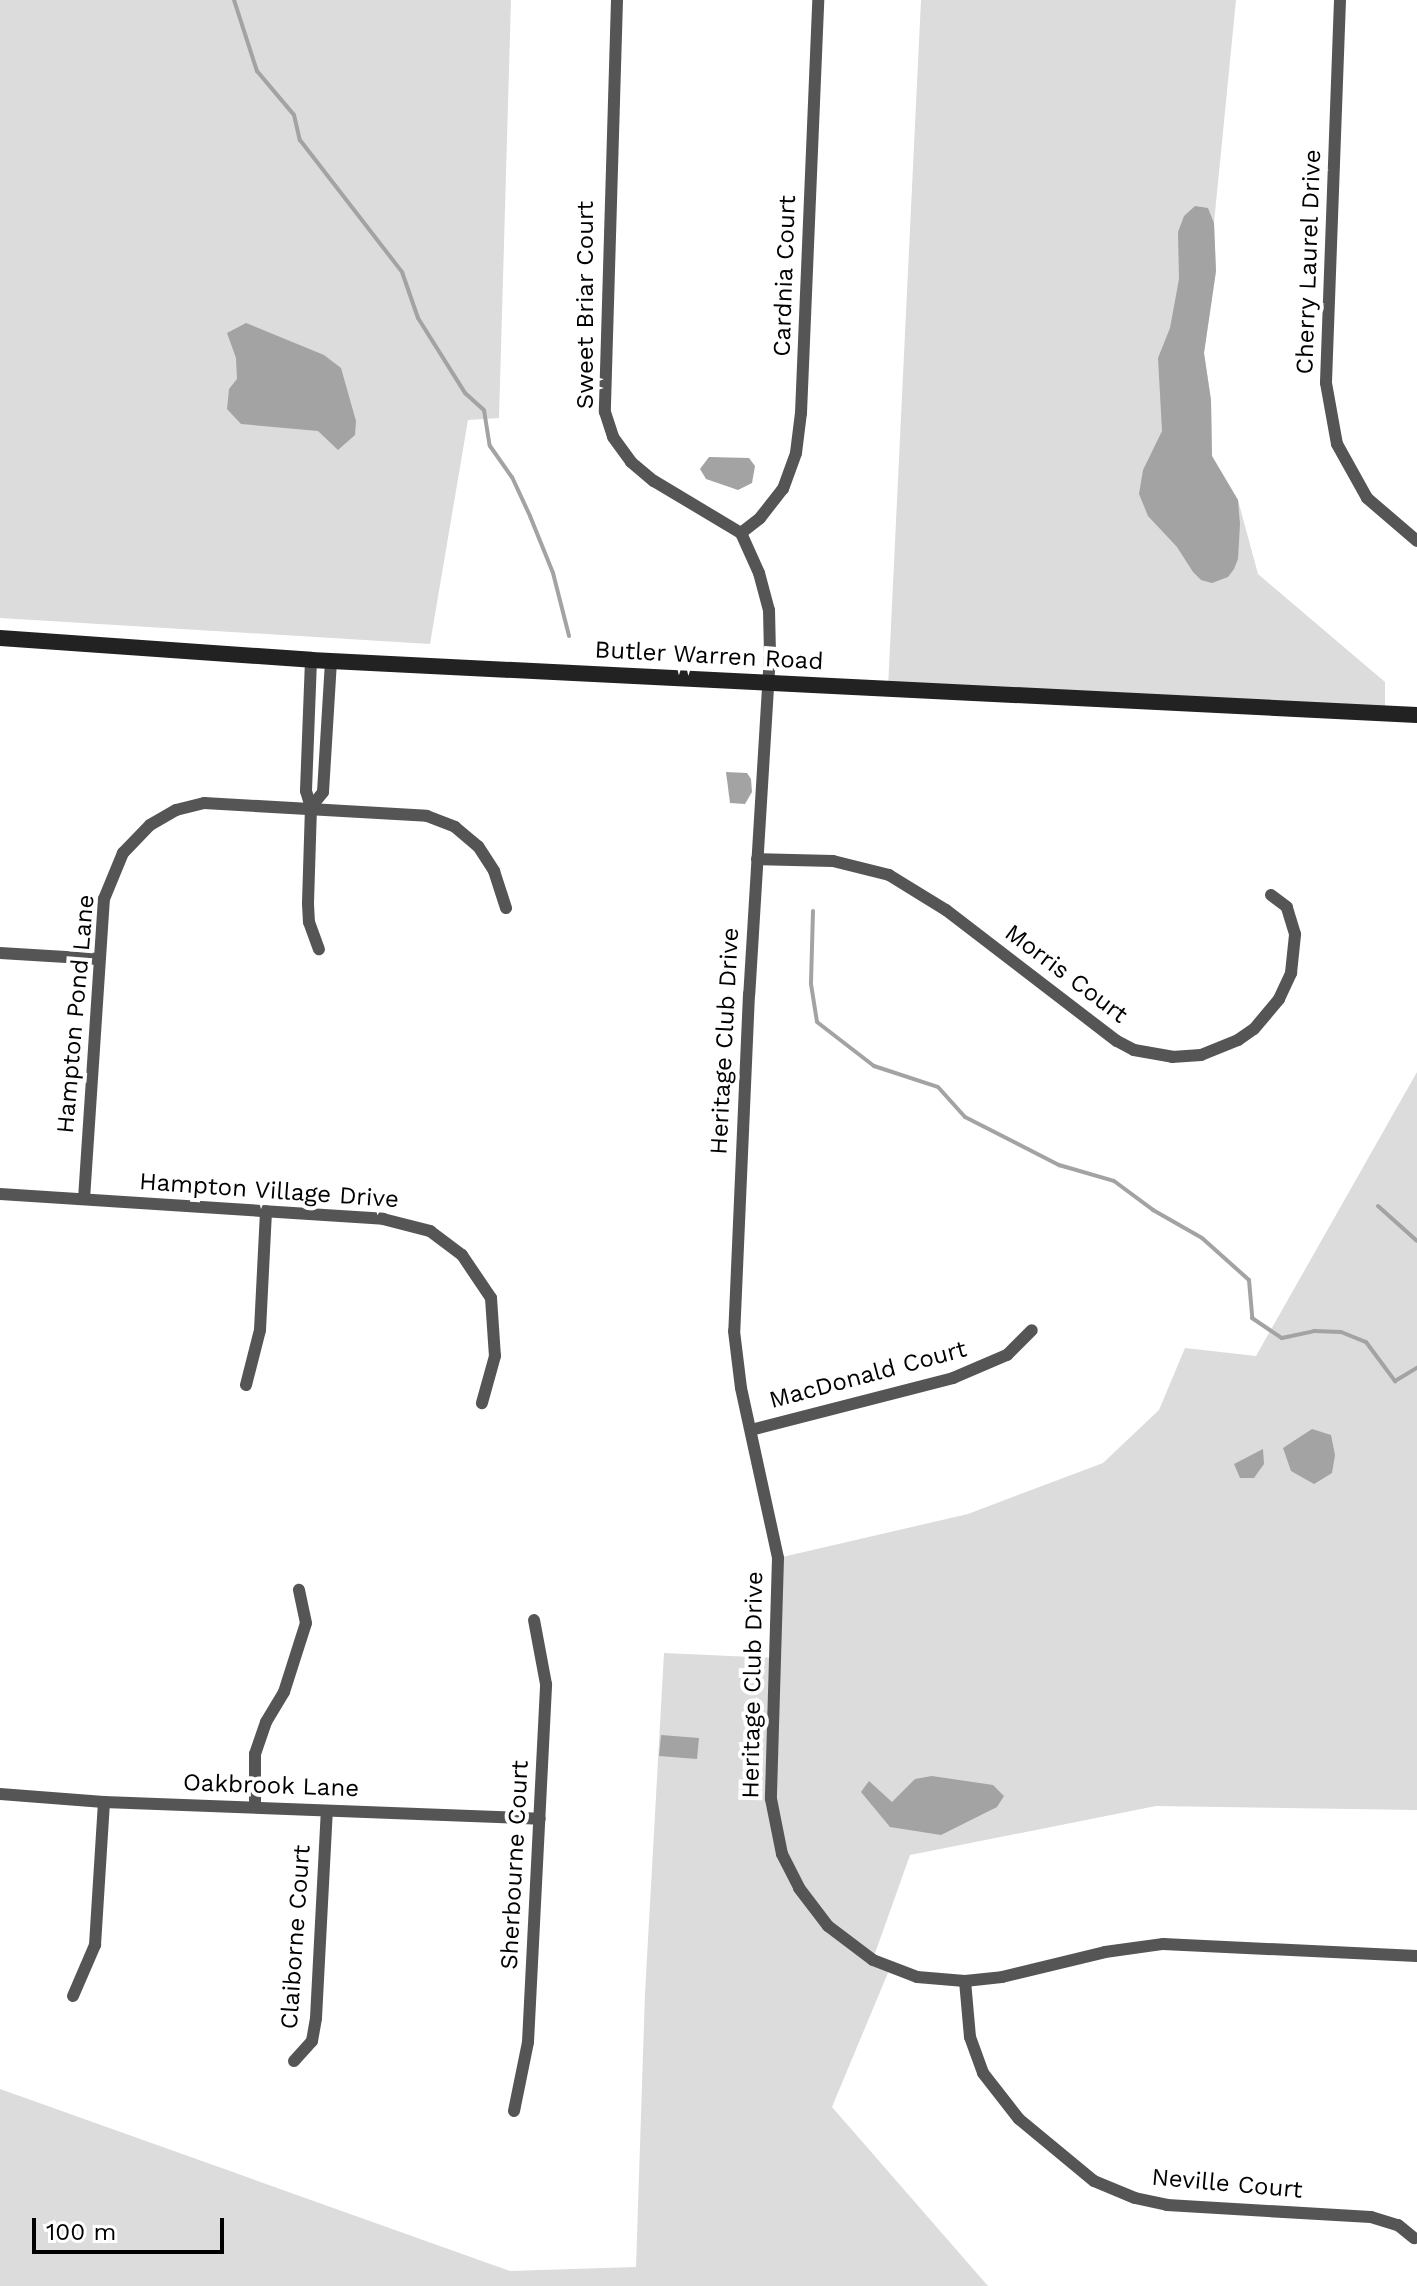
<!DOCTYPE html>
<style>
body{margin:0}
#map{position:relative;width:1417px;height:2286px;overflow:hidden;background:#fff;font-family:"Work Sans",sans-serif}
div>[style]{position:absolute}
.green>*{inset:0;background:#dcdcdc}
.water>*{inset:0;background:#a3a3a3}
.stream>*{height:4px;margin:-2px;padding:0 2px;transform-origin:2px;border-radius:2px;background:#a3a3a3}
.minor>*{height:12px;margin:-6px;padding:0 6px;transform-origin:6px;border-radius:6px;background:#555}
.secondary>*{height:16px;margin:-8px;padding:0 8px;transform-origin:8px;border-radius:8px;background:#222}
span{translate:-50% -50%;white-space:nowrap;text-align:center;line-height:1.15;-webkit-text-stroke:8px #fff;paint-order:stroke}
.street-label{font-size:24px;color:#000}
.scale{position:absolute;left:32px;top:2218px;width:192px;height:36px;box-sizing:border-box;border:4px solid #000;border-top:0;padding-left:10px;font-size:24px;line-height:28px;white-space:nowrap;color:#000;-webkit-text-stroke:6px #fff;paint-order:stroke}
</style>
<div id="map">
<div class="green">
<i style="clip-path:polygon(0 0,511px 0,499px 418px,468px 420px,430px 644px,0 618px)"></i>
<i style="clip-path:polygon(921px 0,1236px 0,1214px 223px,1216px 271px,1204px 353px,1211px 400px,1212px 456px,1238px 500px,1258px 574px,1385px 682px,1385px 714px,888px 688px)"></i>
<i style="clip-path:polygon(1417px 1072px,1417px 1810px,1156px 1806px,910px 1855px,873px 1959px,890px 1968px,832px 2107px,988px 2286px,0 2286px,0 2089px,510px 2271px,636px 2267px,645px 1993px,664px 1653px,777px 1658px,778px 1558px,968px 1514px,1103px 1463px,1159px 1410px,1185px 1348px,1256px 1356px)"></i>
</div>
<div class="water">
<i style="clip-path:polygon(1195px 206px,1208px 208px,1214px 223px,1216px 271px,1204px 353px,1211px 400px,1212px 456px,1238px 500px,1240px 524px,1238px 559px,1234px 569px,1228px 577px,1212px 583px,1201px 580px,1193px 572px,1177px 547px,1148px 516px,1139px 494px,1143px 470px,1162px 431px,1158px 358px,1170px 328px,1179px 279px,1178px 232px,1184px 216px)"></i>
<i style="clip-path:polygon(246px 323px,324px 355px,341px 368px,356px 421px,355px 435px,338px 450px,318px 431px,241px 424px,227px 409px,229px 389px,237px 379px,236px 358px,227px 333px)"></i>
<i style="clip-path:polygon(709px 457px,749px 458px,755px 466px,752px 483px,738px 490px,706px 479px,700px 469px)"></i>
<i style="clip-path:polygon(726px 772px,747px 773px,751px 779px,752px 792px,745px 804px,730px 803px)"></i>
<i style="clip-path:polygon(1312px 1429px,1331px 1435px,1335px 1455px,1332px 1473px,1314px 1484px,1291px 1471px,1283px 1448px)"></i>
<i style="clip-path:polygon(1263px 1449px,1264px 1464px,1254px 1478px,1240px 1478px,1234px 1464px)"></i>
<i style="clip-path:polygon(661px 1735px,699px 1738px,697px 1759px,659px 1756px)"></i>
<i style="clip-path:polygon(932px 1776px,993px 1785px,1004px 1796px,997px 1807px,941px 1835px,890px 1827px,861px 1792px,869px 1781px,892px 1802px,915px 1779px)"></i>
</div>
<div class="stream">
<i style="left:234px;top:0;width:75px;rotate:72.1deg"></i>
<i style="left:257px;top:71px;width:57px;rotate:49.9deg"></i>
<i style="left:294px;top:115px;width:26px;rotate:77deg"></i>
<i style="left:300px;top:140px;width:167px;rotate:52.3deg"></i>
<i style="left:402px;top:272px;width:49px;rotate:70.8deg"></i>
<i style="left:418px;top:318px;width:89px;rotate:57.9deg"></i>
<i style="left:465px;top:393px;width:25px;rotate:42deg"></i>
<i style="left:484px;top:410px;width:36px;rotate:81deg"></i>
<i style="left:490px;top:446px;width:38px;rotate:55deg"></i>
<i style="left:512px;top:477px;width:43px;rotate:65.2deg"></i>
<i style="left:530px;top:516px;width:61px;rotate:68deg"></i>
<i style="left:553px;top:573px;width:65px;rotate:75.7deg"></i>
<i style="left:813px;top:911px;width:73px;rotate:91.6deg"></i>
<i style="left:811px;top:984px;width:38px;rotate:81deg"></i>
<i style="left:817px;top:1022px;width:72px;rotate:37.7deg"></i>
<i style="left:874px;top:1066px;width:67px;rotate:18.2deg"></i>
<i style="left:938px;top:1087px;width:40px;rotate:48deg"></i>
<i style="left:965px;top:1117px;width:106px;rotate:27.1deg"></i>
<i style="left:1059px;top:1165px;width:57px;rotate:16.2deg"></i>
<i style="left:1114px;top:1181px;width:49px;rotate:36.6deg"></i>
<i style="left:1153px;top:1210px;width:56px;rotate:29.7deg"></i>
<i style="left:1202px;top:1238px;width:63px;rotate:41.8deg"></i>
<i style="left:1249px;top:1280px;width:38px;rotate:85deg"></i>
<i style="left:1252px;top:1318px;width:36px;rotate:34deg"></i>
<i style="left:1282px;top:1338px;width:33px;rotate:-12deg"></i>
<i style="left:1314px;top:1331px;width:27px;rotate:2deg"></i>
<i style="left:1341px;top:1332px;width:27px;rotate:22deg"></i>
<i style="left:1366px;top:1342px;width:49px;rotate:53.4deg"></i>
<i style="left:1395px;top:1381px;width:26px;rotate:-31deg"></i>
<i style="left:1378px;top:1206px;width:52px;rotate:41.9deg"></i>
</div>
<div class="minor">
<i style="left:617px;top:0;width:412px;rotate:91.7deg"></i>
<i style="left:605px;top:412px;width:26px;rotate:72deg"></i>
<i style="left:613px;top:437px;width:31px;rotate:54deg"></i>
<i style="left:631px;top:462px;width:30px;rotate:40deg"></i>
<i style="left:654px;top:481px;width:101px;rotate:30.9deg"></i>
<i style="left:741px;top:533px;width:44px;rotate:65.8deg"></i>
<i style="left:759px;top:573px;width:38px;rotate:75deg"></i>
<i style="left:769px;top:610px;width:45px;rotate:88.7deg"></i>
<i style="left:770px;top:655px;width:340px;rotate:93.5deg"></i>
<i style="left:749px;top:994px;width:337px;rotate:92.5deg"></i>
<i style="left:734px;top:1331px;width:57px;rotate:83deg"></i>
<i style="left:741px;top:1388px;width:174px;rotate:77.7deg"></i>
<i style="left:778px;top:1558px;width:241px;rotate:91.7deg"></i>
<i style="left:771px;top:1799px;width:56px;rotate:78.7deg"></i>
<i style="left:782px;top:1854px;width:38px;rotate:63deg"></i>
<i style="left:799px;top:1888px;width:48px;rotate:52.7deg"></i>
<i style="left:828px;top:1926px;width:56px;rotate:37.1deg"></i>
<i style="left:873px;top:1960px;width:47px;rotate:21.1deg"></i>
<i style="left:917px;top:1977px;width:48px;rotate:4.8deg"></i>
<i style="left:965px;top:1981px;width:37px;rotate:-6deg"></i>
<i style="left:1002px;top:1977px;width:106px;rotate:-13.6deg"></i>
<i style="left:1105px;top:1952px;width:59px;rotate:-7.9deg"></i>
<i style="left:1163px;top:1944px;width:254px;rotate:2.7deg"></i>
<i style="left:1340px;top:0;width:383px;rotate:92.1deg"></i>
<i style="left:1326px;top:383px;width:62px;rotate:79.8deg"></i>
<i style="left:1337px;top:444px;width:62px;rotate:60.9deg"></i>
<i style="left:1367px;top:498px;width:66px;rotate:40.7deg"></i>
<i style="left:741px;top:533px;width:24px;rotate:-38deg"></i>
<i style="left:760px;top:518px;width:37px;rotate:-52deg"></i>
<i style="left:783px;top:489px;width:38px;rotate:-70deg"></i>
<i style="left:796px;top:453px;width:40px;rotate:-82.9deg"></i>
<i style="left:801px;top:413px;width:413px;rotate:-87.6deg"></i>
<i style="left:311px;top:660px;width:131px;rotate:92.2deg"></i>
<i style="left:306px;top:791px;width:17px;rotate:73deg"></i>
<i style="left:311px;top:807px;width:97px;rotate:91.8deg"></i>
<i style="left:308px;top:904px;width:18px;rotate:87deg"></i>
<i style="left:309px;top:922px;width:29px;rotate:70deg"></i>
<i style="left:311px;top:807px;width:19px;rotate:-51deg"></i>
<i style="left:323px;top:792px;width:132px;rotate:-86.5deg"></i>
<i style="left:757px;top:859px;width:76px;rotate:1.5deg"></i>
<i style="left:833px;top:861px;width:58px;rotate:14deg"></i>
<i style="left:889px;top:875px;width:67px;rotate:31.6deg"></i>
<i style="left:946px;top:910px;width:215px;rotate:37.5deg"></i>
<i style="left:1117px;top:1041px;width:19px;rotate:28deg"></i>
<i style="left:1134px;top:1050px;width:39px;rotate:10deg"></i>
<i style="left:1172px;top:1057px;width:29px;rotate:-4deg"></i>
<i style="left:1201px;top:1055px;width:40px;rotate:-22deg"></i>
<i style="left:1238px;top:1040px;width:19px;rotate:-35deg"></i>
<i style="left:1254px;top:1029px;width:39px;rotate:-50deg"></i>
<i style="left:1279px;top:999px;width:29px;rotate:-65deg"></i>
<i style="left:1291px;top:973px;width:39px;rotate:-84deg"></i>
<i style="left:1295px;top:934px;width:28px;rotate:-107deg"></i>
<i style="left:1287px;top:907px;width:20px;rotate:-143deg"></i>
<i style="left:0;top:953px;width:99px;rotate:3.5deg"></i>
<i style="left:0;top:1194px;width:384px;rotate:3.7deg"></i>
<i style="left:383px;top:1219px;width:49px;rotate:14.3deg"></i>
<i style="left:430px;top:1231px;width:40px;rotate:37deg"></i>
<i style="left:462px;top:1255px;width:52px;rotate:56deg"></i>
<i style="left:491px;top:1298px;width:58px;rotate:86.1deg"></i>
<i style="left:495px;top:1356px;width:49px;rotate:105.5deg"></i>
<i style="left:84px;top:1199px;width:301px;rotate:-86.2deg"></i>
<i style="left:104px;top:899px;width:50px;rotate:-67.6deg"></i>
<i style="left:123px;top:853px;width:39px;rotate:-46deg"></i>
<i style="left:150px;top:825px;width:30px;rotate:-30deg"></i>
<i style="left:176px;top:810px;width:29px;rotate:-14deg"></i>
<i style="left:204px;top:803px;width:223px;rotate:3.3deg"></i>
<i style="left:427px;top:816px;width:30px;rotate:21deg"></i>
<i style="left:455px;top:827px;width:30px;rotate:40deg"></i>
<i style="left:478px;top:846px;width:30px;rotate:57deg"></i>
<i style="left:494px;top:871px;width:39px;rotate:72deg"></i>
<i style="left:246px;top:1385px;width:57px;rotate:-75.7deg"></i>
<i style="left:260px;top:1330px;width:119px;rotate:-87.1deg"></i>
<i style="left:751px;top:1430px;width:209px;rotate:-14.4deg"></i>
<i style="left:953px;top:1378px;width:59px;rotate:-23.1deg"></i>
<i style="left:1007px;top:1355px;width:35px;rotate:-45deg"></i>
<i style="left:0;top:1794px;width:104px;rotate:4.4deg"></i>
<i style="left:104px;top:1802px;width:436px;rotate:2.2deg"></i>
<i style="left:255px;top:1806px;width:52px;rotate:-90deg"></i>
<i style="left:255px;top:1754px;width:34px;rotate:-71deg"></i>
<i style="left:266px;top:1722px;width:35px;rotate:-59deg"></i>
<i style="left:284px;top:1692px;width:72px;rotate:-72.3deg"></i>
<i style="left:306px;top:1623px;width:34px;rotate:-102deg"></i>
<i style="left:965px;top:1981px;width:56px;rotate:84.9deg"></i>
<i style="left:970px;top:2037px;width:38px;rotate:70deg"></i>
<i style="left:983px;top:2073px;width:58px;rotate:52deg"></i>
<i style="left:1019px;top:2119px;width:97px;rotate:39.6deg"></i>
<i style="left:1094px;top:2181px;width:44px;rotate:22.5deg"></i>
<i style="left:1135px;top:2198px;width:33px;rotate:12deg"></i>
<i style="left:1167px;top:2205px;width:204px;rotate:3.4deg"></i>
<i style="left:1371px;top:2217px;width:28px;rotate:17deg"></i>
<i style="left:1398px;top:2225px;width:21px;rotate:39deg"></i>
<i style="left:73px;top:1996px;width:56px;rotate:-66.7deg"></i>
<i style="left:95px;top:1945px;width:143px;rotate:-86.4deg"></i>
<i style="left:294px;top:2061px;width:27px;rotate:-48deg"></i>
<i style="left:312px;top:2041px;width:23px;rotate:-80deg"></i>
<i style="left:316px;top:2018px;width:207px;rotate:-87deg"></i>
<i style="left:514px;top:2111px;width:70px;rotate:-78.5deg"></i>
<i style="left:528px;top:2042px;width:358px;rotate:-87.1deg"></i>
<i style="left:546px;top:1684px;width:65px;rotate:-100.6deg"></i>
</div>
<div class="secondary">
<i style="left:0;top:638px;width:312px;rotate:4deg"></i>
<i style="left:311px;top:660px;width:1107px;rotate:2.85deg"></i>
</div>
<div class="street-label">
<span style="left:1309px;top:262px;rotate:-88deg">Cherry Laurel Drive</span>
<span style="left:785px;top:276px;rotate:-88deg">Cardnia Court</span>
<span style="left:586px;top:305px;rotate:-90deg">Sweet Briar Court</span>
<span style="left:709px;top:656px;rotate:3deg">Butler Warren Road</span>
<span style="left:1066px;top:974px;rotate:37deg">Morris Court</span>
<span style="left:76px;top:1014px;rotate:-85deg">Hampton Pond Lane</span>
<span style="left:725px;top:1041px;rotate:-87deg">Heritage Club Drive</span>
<span style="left:269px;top:1191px;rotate:4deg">Hampton Village Drive</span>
<span style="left:868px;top:1375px;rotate:-15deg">MacDonald Court</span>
<span style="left:753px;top:1685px;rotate:-89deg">Heritage Club Drive</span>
<span style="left:271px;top:1786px;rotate:2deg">Oakbrook Lane</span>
<span style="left:515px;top:1865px;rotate:-87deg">Sherbourne Court</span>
<span style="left:296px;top:1937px;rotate:-86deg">Claiborne Court</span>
<span style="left:1227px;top:2184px;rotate:5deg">Neville Court</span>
</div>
<div class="scale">100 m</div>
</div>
